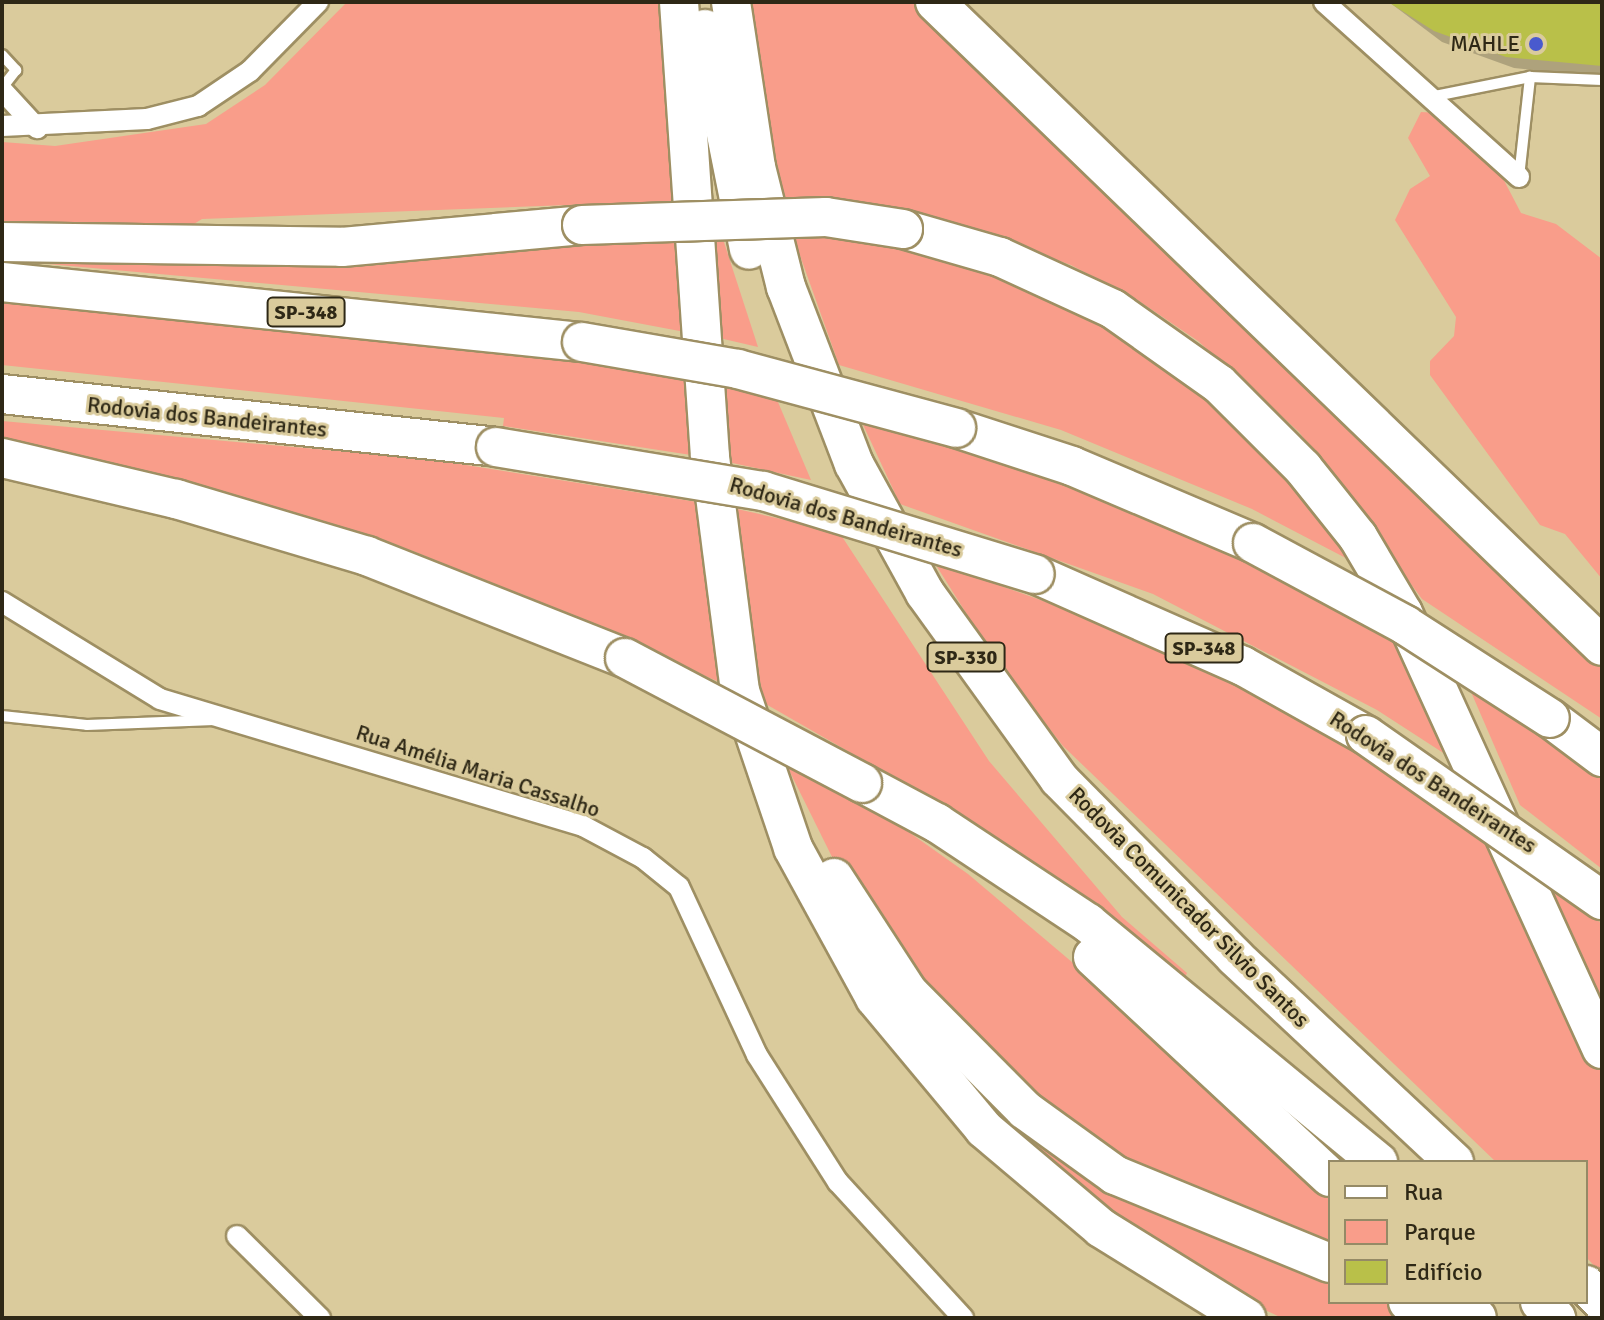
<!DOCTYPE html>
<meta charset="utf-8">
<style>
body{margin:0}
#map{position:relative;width:1604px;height:1320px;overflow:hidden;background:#dacb9c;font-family:Signika,sans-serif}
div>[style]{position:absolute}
.green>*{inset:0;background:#f99d8a}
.shadow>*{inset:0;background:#0003}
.building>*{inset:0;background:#b9c049}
.roads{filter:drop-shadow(2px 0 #9e8f63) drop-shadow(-2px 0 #9e8f63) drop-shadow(0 2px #9e8f63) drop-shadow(0 -2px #9e8f63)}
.lane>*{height:10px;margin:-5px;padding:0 5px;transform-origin:5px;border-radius:5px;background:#fff}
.street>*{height:20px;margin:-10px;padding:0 10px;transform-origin:10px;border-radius:10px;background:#fff}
.highway>*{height:38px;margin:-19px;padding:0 19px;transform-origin:19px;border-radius:19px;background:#fff}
.bridges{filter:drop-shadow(2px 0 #9e8f63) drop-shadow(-2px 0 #9e8f63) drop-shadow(0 2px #9e8f63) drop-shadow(0 -2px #9e8f63)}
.highway-bridge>*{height:38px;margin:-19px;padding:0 19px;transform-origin:19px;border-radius:19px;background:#fff}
.dots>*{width:22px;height:22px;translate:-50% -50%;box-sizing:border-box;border:4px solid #dacb9c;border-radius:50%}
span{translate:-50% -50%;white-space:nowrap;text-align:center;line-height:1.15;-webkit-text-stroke:6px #dacb9c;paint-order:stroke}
.shield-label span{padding:2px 6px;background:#dacb9c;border:2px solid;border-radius:6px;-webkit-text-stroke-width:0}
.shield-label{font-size:20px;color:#2e2816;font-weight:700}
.poi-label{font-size:22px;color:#2e2816}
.right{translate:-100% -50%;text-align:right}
.street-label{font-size:22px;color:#2e2816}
.frame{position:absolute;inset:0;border:4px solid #2e2816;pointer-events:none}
.legend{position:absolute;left:1328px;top:1160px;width:260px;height:144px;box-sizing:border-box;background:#dacb9c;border:2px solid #958a66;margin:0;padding:10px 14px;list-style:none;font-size:24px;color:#2e2816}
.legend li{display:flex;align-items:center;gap:16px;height:40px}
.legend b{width:40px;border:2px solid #958a66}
</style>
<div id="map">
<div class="green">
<i style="clip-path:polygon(347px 2px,661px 2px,675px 201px,202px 219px,181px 232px,2px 224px,2px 142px,55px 146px,206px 124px,265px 85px)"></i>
<i style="clip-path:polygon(747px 2px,921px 2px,1602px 656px,1602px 719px,1422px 599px,1299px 432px,1198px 341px,1139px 301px,1071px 265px,955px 223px,784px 201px)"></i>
<i style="clip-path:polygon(1421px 112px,1438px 113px,1497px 167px,1521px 213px,1556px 224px,1602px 259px,1602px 579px,1565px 534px,1540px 525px,1430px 375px,1430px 361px,1454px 336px,1456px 317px,1395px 220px,1410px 189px,1430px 176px,1408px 138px)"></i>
<i style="clip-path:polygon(677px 233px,685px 332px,579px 312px,15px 261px)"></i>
<i style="clip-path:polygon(708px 233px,721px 233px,758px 347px,715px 337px)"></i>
<i style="clip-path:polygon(792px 233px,967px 259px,1088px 311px,1240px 419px,1363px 567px,1252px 509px,1061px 430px,839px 365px)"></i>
<i style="clip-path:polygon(2px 300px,580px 357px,672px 374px,689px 379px,691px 455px,503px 426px,504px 418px,2px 365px)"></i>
<i style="clip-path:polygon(717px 383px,775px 395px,811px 480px,723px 461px)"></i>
<i style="clip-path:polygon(858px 414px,1181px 525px,1349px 614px,1408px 648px,1465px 767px,1377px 710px,1153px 594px,900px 504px)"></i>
<i style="clip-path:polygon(2px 421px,428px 459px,697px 502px,724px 684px,413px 551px,224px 492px,2px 441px)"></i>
<i style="clip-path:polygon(728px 507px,839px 532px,989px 761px,1122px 917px,1187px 973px,1184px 979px,947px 808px,764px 703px)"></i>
<i style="clip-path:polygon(934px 562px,1130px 632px,1215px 672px,1394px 773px,1499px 844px,1602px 1070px,1602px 1274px,1586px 1257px,1586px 1162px,1496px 1162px,1063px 746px,995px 659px)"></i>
<i style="clip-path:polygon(1465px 678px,1602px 771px,1602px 869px,1520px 805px)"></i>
<i style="clip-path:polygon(783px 758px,879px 811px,968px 874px,1144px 1023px,1330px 1194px,1330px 1250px,1171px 1193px,993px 1073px,839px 871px)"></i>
<i style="clip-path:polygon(1546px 878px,1602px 924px,1602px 999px)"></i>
<i style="clip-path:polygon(939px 1052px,1002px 1102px,1330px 1272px,1330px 1302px,1391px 1302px,1420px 1318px,1282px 1318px,1233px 1295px,1140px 1236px,1022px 1141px)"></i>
</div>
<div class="shadow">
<i style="clip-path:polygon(1389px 2px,1602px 2px,1602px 77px,1514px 68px,1442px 42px)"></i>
</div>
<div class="building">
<i style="clip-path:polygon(1388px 2px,1602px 2px,1602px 66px,1506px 57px,1434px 31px)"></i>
</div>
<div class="roads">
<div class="lane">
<i style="left:2px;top:55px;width:21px;rotate:47deg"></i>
<i style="left:16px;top:70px;width:23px;rotate:128deg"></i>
<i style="left:1430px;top:97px;width:102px;rotate:-11.3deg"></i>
<i style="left:1530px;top:77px;width:72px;rotate:2.4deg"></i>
<i style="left:1519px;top:177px;width:101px;rotate:-83.7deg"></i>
<i style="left:2px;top:716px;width:85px;rotate:6deg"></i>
<i style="left:87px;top:725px;width:127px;rotate:-2.3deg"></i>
</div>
<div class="street">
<i style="left:1324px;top:2px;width:262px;rotate:41.9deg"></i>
<i style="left:2px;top:90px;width:52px;rotate:47.4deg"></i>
<i style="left:2px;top:126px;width:145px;rotate:-2.8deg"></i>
<i style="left:147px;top:119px;width:53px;rotate:-14.3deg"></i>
<i style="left:198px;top:106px;width:63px;rotate:-33.9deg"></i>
<i style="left:250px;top:71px;width:97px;rotate:-45.4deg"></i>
<i style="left:2px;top:602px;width:185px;rotate:31.5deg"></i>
<i style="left:160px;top:699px;width:442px;rotate:16.7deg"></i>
<i style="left:583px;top:826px;width:68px;rotate:28.1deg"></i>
<i style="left:643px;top:858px;width:46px;rotate:38.9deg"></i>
<i style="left:679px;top:887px;width:185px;rotate:65.1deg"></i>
<i style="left:757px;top:1055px;width:151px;rotate:57.5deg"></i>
<i style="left:838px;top:1182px;width:185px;rotate:47.4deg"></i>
<i style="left:237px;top:1236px;width:117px;rotate:44.7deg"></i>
</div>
<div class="highway">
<i style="left:679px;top:2px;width:456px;rotate:86.1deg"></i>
<i style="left:710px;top:457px;width:236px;rotate:82.7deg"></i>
<i style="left:740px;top:691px;width:166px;rotate:71.3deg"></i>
<i style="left:793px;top:848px;width:171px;rotate:61.3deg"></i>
<i style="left:875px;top:998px;width:170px;rotate:50.2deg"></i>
<i style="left:984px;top:1129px;width:153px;rotate:40.2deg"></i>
<i style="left:1101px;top:1228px;width:171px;rotate:31.8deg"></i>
<i style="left:731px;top:2px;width:167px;rotate:81.4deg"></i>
<i style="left:756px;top:167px;width:124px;rotate:76deg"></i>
<i style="left:786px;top:287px;width:190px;rotate:69deg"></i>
<i style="left:854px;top:464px;width:147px;rotate:61.2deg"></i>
<i style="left:925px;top:593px;width:229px;rotate:54.2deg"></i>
<i style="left:1059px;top:779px;width:250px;rotate:45.3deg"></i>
<i style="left:1235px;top:957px;width:300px;rotate:43.1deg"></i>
<i style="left:935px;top:2px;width:927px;rotate:43.99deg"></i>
<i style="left:705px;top:29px;width:225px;rotate:78.7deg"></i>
<i style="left:903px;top:229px;width:101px;rotate:16.1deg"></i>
<i style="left:1000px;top:257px;width:124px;rotate:24.7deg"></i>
<i style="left:1113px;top:309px;width:130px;rotate:35.3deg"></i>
<i style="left:1219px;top:384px;width:119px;rotate:45deg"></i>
<i style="left:1303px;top:468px;width:88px;rotate:51.4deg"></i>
<i style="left:1358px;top:537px;width:88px;rotate:59.4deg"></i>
<i style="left:1403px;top:613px;width:479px;rotate:65.5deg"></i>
<i style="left:2px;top:242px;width:340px;rotate:0.8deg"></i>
<i style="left:342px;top:247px;width:241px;rotate:-5.2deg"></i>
<i style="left:2px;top:282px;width:583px;rotate:5.91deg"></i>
<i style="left:2px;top:394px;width:497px;rotate:6.1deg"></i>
<i style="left:956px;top:428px;width:122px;rotate:18.1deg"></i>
<i style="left:1072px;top:466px;width:197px;rotate:23deg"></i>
<i style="left:2px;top:458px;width:179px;rotate:13.3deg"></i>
<i style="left:176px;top:499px;width:199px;rotate:16.6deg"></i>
<i style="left:367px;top:556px;width:277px;rotate:21.6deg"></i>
<i style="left:1035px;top:574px;width:227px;rotate:23.9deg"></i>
<i style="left:1243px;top:666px;width:141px;rotate:29.3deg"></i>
<i style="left:1550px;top:718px;width:65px;rotate:36.9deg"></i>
<i style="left:862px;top:783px;width:85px;rotate:28.1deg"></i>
<i style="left:937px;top:823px;width:181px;rotate:33.5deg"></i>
<i style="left:1088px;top:923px;width:376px;rotate:39.5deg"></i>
<i style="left:834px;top:878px;width:136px;rotate:57deg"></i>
<i style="left:908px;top:992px;width:166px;rotate:45.2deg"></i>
<i style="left:1025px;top:1110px;width:111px;rotate:35.8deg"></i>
<i style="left:1115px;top:1175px;width:232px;rotate:22.3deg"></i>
<i style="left:1093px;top:957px;width:323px;rotate:42.9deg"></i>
<i style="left:1586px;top:1285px;width:23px;rotate:47deg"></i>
<i style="left:1408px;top:1302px;width:31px;rotate:31deg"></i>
<i style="left:1460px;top:1302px;width:23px;rotate:43deg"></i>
<i style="left:1540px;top:1302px;width:23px;rotate:45deg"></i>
</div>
</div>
<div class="bridges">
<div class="highway-bridge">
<i style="left:582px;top:225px;width:244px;rotate:-1.9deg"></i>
<i style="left:826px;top:217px;width:78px;rotate:8.9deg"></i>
<i style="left:582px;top:342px;width:158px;rotate:9.8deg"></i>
<i style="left:738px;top:369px;width:226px;rotate:15.1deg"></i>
<i style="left:496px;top:447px;width:271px;rotate:9.4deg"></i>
<i style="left:763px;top:491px;width:284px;rotate:17deg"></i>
<i style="left:1253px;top:543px;width:173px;rotate:28.3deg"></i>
<i style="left:1405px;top:625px;width:172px;rotate:32.7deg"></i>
<i style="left:625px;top:658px;width:268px;rotate:27.8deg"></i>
<i style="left:1366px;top:735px;width:288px;rotate:35deg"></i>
</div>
</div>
<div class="dots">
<i style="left:1536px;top:44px;background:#495ace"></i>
</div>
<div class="shield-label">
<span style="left:306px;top:312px">SP-348</span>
<span style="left:1204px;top:648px">SP-348</span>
<span style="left:966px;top:657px">SP-330</span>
</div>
<div class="poi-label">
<span class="right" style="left:1520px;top:44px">MAHLE</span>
</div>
<div class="street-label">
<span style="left:207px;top:417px;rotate:6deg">Rodovia dos Bandeirantes</span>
<span style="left:846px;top:517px;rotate:16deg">Rodovia dos Bandeirantes</span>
<span style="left:478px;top:771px;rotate:18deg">Rua Amélia Maria Cassalho</span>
<span style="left:1433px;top:782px;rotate:33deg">Rodovia dos Bandeirantes</span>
<span style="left:1189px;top:907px;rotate:45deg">Rodovia Comunicador Silvio Santos</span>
</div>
<div class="frame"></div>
<ul class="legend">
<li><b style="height:10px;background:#fff"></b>Rua</li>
<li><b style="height:22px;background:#f99d8a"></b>Parque</li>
<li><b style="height:22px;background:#b9c049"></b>Edifício</li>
</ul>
</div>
